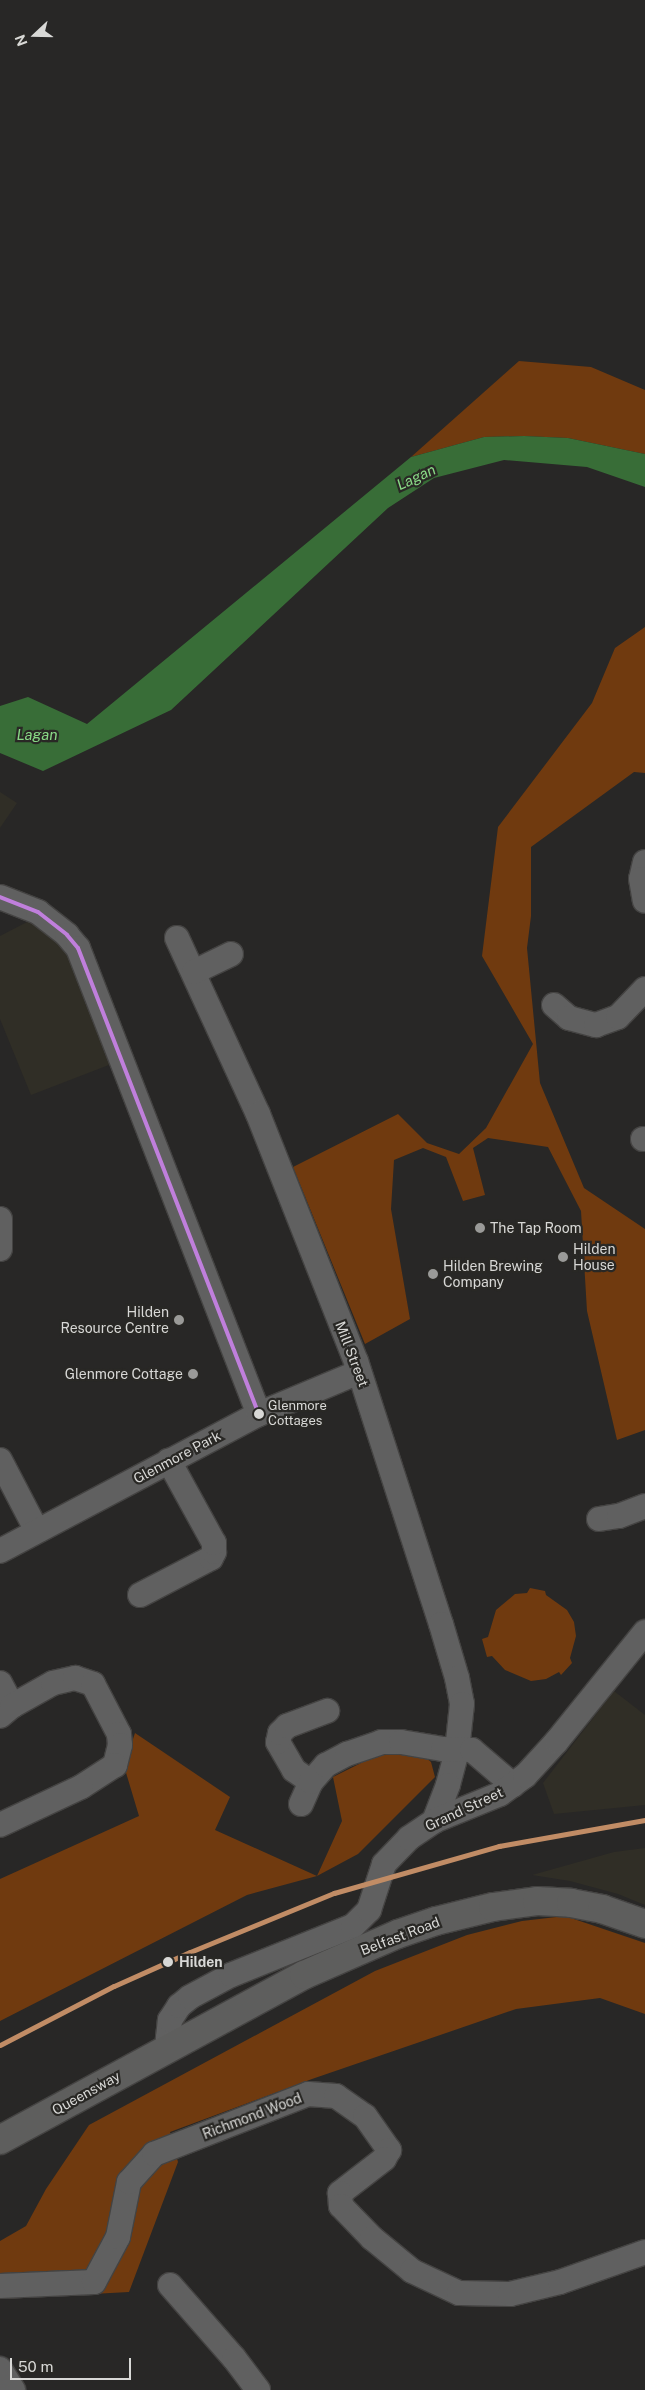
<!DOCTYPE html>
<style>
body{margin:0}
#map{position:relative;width:645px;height:2390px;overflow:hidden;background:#282726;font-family:"Public Sans",sans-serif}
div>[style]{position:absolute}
.built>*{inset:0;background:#302e26}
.green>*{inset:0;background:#703a0f}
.water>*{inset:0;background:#386d37}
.roads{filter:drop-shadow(1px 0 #444342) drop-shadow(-1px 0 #444342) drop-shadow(0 1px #444342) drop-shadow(0 -1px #444342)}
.minor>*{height:24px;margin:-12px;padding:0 12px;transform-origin:12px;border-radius:12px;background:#606060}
.highway>*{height:28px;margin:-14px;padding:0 14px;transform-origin:14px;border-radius:14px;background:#5e5e5d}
.bus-1>*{height:4px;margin:-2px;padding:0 2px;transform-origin:2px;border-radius:2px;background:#c07fdc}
.rail-1>*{height:5px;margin:-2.5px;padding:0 2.5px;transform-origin:2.5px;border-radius:2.5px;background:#c18c65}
.dots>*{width:14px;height:14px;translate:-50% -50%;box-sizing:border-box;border:2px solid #292825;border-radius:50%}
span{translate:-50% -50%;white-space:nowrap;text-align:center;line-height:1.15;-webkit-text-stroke:4.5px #292825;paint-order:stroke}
.bus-label{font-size:13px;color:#d8d8d6}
.left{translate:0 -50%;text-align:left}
.poi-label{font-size:14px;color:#d8d8d6}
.right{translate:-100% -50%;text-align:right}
.street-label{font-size:14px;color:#d8d8d6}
.stop-label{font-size:14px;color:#d8d8d6;font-weight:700}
.water-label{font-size:15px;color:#89d986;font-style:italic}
.north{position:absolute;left:10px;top:10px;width:50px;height:50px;-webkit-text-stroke:4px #292825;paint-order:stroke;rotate:249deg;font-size:14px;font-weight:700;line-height:20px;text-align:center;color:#d8d8d6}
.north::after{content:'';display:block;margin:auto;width:18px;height:22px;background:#d8d8d6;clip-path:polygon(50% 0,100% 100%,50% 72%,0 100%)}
.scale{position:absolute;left:10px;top:2358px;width:121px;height:22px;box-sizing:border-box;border:2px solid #d8d8d6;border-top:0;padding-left:6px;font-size:15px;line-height:18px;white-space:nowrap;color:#d8d8d6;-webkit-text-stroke:4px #292825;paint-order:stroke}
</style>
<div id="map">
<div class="built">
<i style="clip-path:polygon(0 792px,17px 803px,0 828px)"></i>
<i style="clip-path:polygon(29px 921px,62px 946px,73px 958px,114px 1063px,31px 1095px,0 1019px,0 936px)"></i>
<i style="clip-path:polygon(614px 1691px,645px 1715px,645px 1805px,554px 1814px,543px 1783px)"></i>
<i style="clip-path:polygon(645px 1848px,645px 1905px,618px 1894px,570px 1881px,532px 1875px,614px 1852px)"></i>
</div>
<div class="green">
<i style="clip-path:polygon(519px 361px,591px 367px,645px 390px,645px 454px,568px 438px,524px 436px,484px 437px,411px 457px)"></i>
<i style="clip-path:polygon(645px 627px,645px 773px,634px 772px,531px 847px,531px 916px,527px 948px,540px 1083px,584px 1188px,645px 1229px,645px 1430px,617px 1440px,587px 1311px,581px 1211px,548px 1147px,488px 1138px,473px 1148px,485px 1195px,463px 1201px,446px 1157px,423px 1148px,394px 1160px,391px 1209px,410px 1319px,365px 1344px,293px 1167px,398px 1114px,427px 1143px,459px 1154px,486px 1128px,533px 1044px,482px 956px,498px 827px,592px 703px,615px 648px)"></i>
<i style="clip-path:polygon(530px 1588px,545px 1591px,546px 1595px,567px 1610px,574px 1622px,576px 1636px,570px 1658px,572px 1663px,561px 1675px,559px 1672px,546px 1679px,531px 1681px,505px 1670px,492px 1656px,487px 1657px,482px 1639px,488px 1637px,496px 1610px,515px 1594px,527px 1593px)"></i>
<i style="clip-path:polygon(135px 1733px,230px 1797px,215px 1830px,317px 1876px,342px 1821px,333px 1777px,369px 1759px,399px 1749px,417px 1750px,431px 1762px,435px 1777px,358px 1854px,317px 1876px,247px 1895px,0 2021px,0 1879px,139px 1816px,124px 1766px)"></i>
<i style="clip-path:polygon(565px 1916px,645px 1943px,645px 2014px,600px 1998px,516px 2009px,312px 2079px,170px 2132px,178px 2162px,129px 2292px,0 2299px,0 2241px,26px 2226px,46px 2189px,89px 2125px,375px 1971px,467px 1935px,522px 1921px)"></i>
</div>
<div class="water">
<i style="clip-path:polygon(524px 436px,568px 438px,645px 454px,645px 487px,587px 467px,504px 460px,434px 478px,388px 508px,171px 710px,43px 771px,0 753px,0 706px,28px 697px,87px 724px,411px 457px,484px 437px)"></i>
</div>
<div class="roads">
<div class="minor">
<i style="left:645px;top:862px;width:17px;rotate:103deg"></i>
<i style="left:641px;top:879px;width:22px;rotate:80deg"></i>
<i style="left:0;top:897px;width:41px;rotate:21.5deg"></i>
<i style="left:38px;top:912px;width:37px;rotate:38deg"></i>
<i style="left:67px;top:935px;width:17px;rotate:50deg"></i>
<i style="left:78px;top:948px;width:500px;rotate:68.8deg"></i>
<i style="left:177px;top:938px;width:194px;rotate:65.3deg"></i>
<i style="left:258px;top:1114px;width:266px;rotate:68.4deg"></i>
<i style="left:356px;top:1361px;width:276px;rotate:72.1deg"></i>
<i style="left:441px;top:1624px;width:56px;rotate:73.5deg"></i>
<i style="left:457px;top:1678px;width:26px;rotate:79deg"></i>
<i style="left:462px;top:1704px;width:47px;rotate:96.1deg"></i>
<i style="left:457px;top:1751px;width:35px;rotate:105deg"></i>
<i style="left:448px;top:1785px;width:39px;rotate:111deg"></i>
<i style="left:194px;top:972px;width:41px;rotate:-25.9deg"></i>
<i style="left:554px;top:1005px;width:20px;rotate:41deg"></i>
<i style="left:569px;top:1018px;width:28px;rotate:15deg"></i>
<i style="left:596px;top:1025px;width:23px;rotate:-20deg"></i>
<i style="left:618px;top:1017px;width:39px;rotate:-46deg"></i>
<i style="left:643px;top:1139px;width:2px"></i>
<i style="left:0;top:1219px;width:30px;rotate:90deg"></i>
<i style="left:0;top:1460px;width:80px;rotate:62.5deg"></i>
<i style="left:599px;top:1519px;width:20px;rotate:-9deg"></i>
<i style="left:619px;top:1516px;width:28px;rotate:-21deg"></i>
<i style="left:0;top:1551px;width:293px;rotate:-27.9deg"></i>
<i style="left:259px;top:1414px;width:108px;rotate:-22.8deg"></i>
<i style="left:140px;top:1595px;width:80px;rotate:-27.5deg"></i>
<i style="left:211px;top:1558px;width:7px;rotate:-63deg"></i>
<i style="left:214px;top:1552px;width:9px;rotate:-90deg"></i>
<i style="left:214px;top:1543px;width:94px;rotate:-118.8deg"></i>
<i style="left:0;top:1683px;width:26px;rotate:62deg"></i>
<i style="left:0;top:1716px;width:16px;rotate:-40deg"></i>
<i style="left:12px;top:1706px;width:47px;rotate:-29.3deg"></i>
<i style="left:53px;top:1683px;width:23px;rotate:-13deg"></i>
<i style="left:75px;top:1678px;width:19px;rotate:18deg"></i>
<i style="left:93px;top:1684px;width:56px;rotate:62.5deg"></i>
<i style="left:119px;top:1734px;width:11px;rotate:85deg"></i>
<i style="left:120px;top:1745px;width:21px;rotate:104deg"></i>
<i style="left:115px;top:1765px;width:40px;rotate:147.1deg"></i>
<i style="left:81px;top:1787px;width:89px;rotate:154.9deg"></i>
<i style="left:311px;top:1782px;width:21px;rotate:-145deg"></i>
<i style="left:294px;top:1770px;width:32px;rotate:-120deg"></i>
<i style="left:278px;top:1742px;width:9px;rotate:-77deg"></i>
<i style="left:280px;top:1733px;width:10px;rotate:-45deg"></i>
<i style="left:287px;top:1726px;width:43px;rotate:-20.6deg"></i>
<i style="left:301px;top:1804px;width:24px;rotate:-66deg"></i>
<i style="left:311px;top:1782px;width:23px;rotate:-49deg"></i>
<i style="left:326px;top:1765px;width:24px;rotate:-28deg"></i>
<i style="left:347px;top:1754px;width:36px;rotate:-19deg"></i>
<i style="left:381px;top:1742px;width:20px"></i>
<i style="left:401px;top:1742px;width:43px;rotate:9.5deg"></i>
<i style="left:443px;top:1749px;width:29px;rotate:2deg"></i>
<i style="left:472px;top:1750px;width:54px;rotate:40.5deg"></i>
<i style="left:172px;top:2046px;width:9px;rotate:-117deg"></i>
<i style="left:168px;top:2038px;width:18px;rotate:-84deg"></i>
<i style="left:170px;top:2020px;width:17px;rotate:-57deg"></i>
<i style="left:179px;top:2006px;width:14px;rotate:-39deg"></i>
<i style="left:190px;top:1997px;width:47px;rotate:-28.2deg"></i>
<i style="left:231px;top:1975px;width:131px;rotate:-21.9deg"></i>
<i style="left:353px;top:1926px;width:23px;rotate:-45deg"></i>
<i style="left:369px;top:1910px;width:48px;rotate:-71.9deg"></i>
<i style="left:384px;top:1864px;width:36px;rotate:-46deg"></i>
<i style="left:409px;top:1838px;width:30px;rotate:-34deg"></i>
<i style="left:434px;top:1821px;width:71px;rotate:-22.2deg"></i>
<i style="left:500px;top:1794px;width:31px;rotate:-36deg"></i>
<i style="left:525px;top:1776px;width:47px;rotate:-47.6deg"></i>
<i style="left:557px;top:1741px;width:140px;rotate:-51.1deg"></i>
<i style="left:170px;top:2285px;width:97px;rotate:48.8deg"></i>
<i style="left:234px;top:2358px;width:40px;rotate:53deg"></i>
<i style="left:0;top:2286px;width:94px;rotate:-2.4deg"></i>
<i style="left:94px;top:2282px;width:51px;rotate:-61.9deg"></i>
<i style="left:118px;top:2237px;width:56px;rotate:-78.7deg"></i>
<i style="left:129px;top:2182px;width:38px;rotate:-48deg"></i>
<i style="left:154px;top:2154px;width:165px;rotate:-21.3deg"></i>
<i style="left:308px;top:2094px;width:28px;rotate:4deg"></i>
<i style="left:336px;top:2096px;width:35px;rotate:35deg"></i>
<i style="left:365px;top:2116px;width:42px;rotate:54.8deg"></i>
<i style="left:389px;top:2150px;width:10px;rotate:119deg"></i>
<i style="left:384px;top:2159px;width:56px;rotate:142.3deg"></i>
<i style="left:340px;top:2193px;width:13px;rotate:86deg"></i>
<i style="left:341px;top:2206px;width:45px;rotate:45.9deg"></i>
<i style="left:372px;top:2238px;width:52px;rotate:39.5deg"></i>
<i style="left:412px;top:2271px;width:52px;rotate:25.1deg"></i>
<i style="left:459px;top:2293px;width:51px;rotate:1.1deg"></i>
<i style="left:510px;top:2294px;width:51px;rotate:-13.5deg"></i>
<i style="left:560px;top:2282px;width:90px;rotate:-19.4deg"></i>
<i style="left:0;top:2369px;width:25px;rotate:58deg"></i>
</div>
<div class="highway">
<i style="left:0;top:2140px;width:346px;rotate:-28.5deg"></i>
<i style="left:304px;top:1975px;width:103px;rotate:-23.6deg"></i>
<i style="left:398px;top:1934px;width:40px;rotate:-18.9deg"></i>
<i style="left:436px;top:1921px;width:59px;rotate:-13.8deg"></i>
<i style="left:493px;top:1907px;width:44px;rotate:-7.8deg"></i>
<i style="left:537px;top:1901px;width:34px;rotate:3deg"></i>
<i style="left:571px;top:1903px;width:32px;rotate:11deg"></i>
<i style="left:602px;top:1909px;width:46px;rotate:19.2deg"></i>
</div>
</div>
<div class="bus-1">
<i style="left:0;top:897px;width:41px;rotate:21.5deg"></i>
<i style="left:38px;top:912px;width:37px;rotate:38deg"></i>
<i style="left:67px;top:935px;width:17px;rotate:50deg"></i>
<i style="left:78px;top:948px;width:500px;rotate:68.8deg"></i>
</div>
<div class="rail-1">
<i style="left:0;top:2045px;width:128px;rotate:-27.4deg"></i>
<i style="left:114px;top:1986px;width:83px;rotate:-24.1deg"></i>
<i style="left:190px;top:1952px;width:156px;rotate:-22.3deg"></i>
<i style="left:334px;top:1893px;width:172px;rotate:-15.9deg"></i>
<i style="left:499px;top:1846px;width:148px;rotate:-10.1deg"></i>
</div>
<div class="dots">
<i style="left:480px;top:1228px;background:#9a9a98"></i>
<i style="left:563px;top:1257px;background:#9a9a98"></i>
<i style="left:433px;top:1274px;background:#9a9a98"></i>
<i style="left:179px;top:1320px;background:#9a9a98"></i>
<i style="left:193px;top:1374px;background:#9a9a98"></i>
<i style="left:259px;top:1414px;background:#d8d8d6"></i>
<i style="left:168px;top:1962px;background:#d8d8d6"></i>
</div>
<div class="bus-label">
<span class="left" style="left:268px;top:1414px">Glenmore<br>Cottages</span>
</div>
<div class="poi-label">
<span class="left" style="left:490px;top:1228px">The Tap Room</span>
<span class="left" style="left:573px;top:1257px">Hilden<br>House</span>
<span class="left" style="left:443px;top:1274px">Hilden Brewing<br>Company</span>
<span class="right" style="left:169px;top:1320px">Hilden<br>Resource Centre</span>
<span class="right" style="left:183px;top:1374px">Glenmore Cottage</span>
</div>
<div class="street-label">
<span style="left:352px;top:1354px;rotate:69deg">Mill Street</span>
<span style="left:177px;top:1457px;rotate:-28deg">Glenmore Park</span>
<span style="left:464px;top:1809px;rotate:-25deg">Grand Street</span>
<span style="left:400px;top:1936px;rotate:-21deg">Belfast Road</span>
<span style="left:86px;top:2093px;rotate:-29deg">Queensway</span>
<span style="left:252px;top:2116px;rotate:-21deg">Richmond Wood</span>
</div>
<div class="stop-label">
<span class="left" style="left:179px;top:1962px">Hilden</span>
</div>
<div class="water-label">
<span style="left:416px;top:477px;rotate:-25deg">Lagan</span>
<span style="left:37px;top:735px">Lagan</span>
</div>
<div class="north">N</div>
<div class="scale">50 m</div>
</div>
